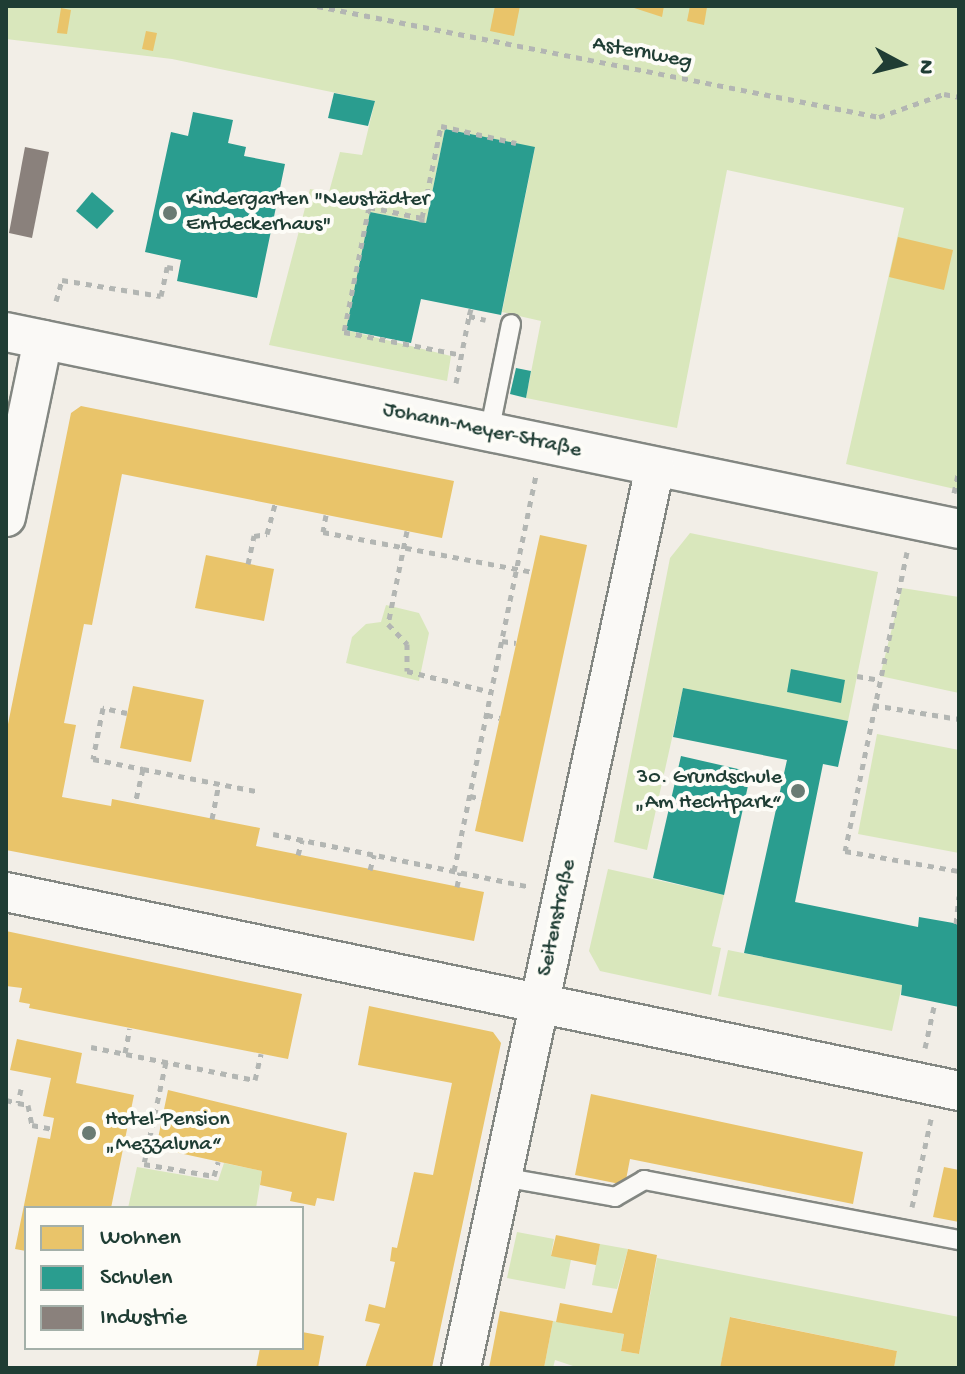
<!DOCTYPE html>
<meta charset="utf-8">
<style>
body{margin:0}
#map{position:relative;width:965px;height:1374px;overflow:hidden;background:#f2eee7;font-family:"Gochi Hand",sans-serif}
div>[style]{position:absolute}
.green>*{inset:0;background:#d9e7bc}
.homes>*{inset:0;background:#e9c46a}
.schools>*{inset:0;background:#2a9d8f}
.industry>*{inset:0;background:#8a817c}
.path>*{height:5px;margin-top:-2.5px;transform-origin:0;background:repeating-linear-gradient(90deg,#b3b6b3 0 6px,transparent 0 12px)}
.roads{filter:drop-shadow(2px 0 #838782) drop-shadow(-2px 0 #838782) drop-shadow(0 2px #838782) drop-shadow(0 -2px #838782)}
.service>*{height:18px;margin:-9px;padding:0 9px;transform-origin:9px;border-radius:9px;background:#faf9f6}
.minor>*{height:38px;margin:-19px;padding:0 19px;transform-origin:19px;border-radius:19px;background:#faf9f6}
.dots>*{width:22px;height:22px;translate:-50% -50%;box-sizing:border-box;border:4px solid #fdfcf7;border-radius:50%}
span{translate:-50% -50%;white-space:nowrap;text-align:center;line-height:1.15;-webkit-text-stroke:8px #fdfcf7;paint-order:stroke}
.street-label{font-size:22px;color:#1f3d34}
.poi-label{font-size:22px;color:#1f3d34}
.left{translate:0 -50%;text-align:left}
.right{translate:-100% -50%;text-align:right}
.frame{position:absolute;inset:0;border:8px solid #1f3d34;pointer-events:none}
.legend{position:absolute;left:24px;top:1206px;width:280px;height:144px;box-sizing:border-box;background:#fdfcf7;border:2px solid #a4b0a9;margin:0;padding:10px 14px;list-style:none;font-size:24px;color:#1f3d34}
.legend li{display:flex;align-items:center;gap:16px;height:40px}
.legend b{width:40px;border:2px solid #a4b0a9}
.north{position:absolute;left:861px;top:24px;width:80px;height:80px;-webkit-text-stroke:6px #fdfcf7;paint-order:stroke;rotate:97deg;font-size:22px;font-weight:700;line-height:32px;text-align:center;color:#1f3d34}
.north::after{content:'';display:block;margin:auto;width:28px;height:36px;background:#1f3d34;clip-path:polygon(50% 0,100% 100%,50% 72%,0 100%)}
</style>
<div id="map">
<div class="green">
<i style="clip-path:polygon(6px 6px,959px 6px,959px 490px,846px 464px,904px 208px,727px 170px,677px 428px,526px 398px,541px 321px,502px 312px,535px 148px,445px 129px,426px 223px,370px 212px,346px 330px,451px 356px,447px 381px,269px 345px,310px 189px,329px 192px,340px 152px,362px 155px,375px 101px,172px 59px,6px 39px)"></i>
<i style="clip-path:polygon(690px 533px,878px 572px,848px 721px,683px 689px,647px 850px,614px 842px,670px 558px)"></i>
<i style="clip-path:polygon(902px 588px,959px 597px,959px 693px,880px 676px)"></i>
<i style="clip-path:polygon(386px 605px,419px 613px,429px 633px,419px 681px,346px 663px,352px 637px,366px 624px,381px 622px)"></i>
<i style="clip-path:polygon(877px 734px,959px 750px,959px 853px,858px 834px)"></i>
<i style="clip-path:polygon(608px 869px,724px 895px,712px 946px,721px 948px,711px 995px,600px 971px,589px 951px)"></i>
<i style="clip-path:polygon(728px 950px,902px 985px,892px 1031px,718px 996px)"></i>
<i style="clip-path:polygon(224px 1163px,262px 1171px,256px 1208px,128px 1208px,137px 1167px,218px 1181px)"></i>
<i style="clip-path:polygon(517px 1232px,554px 1239px,551px 1255px,571px 1260px,565px 1289px,507px 1278px)"></i>
<i style="clip-path:polygon(600px 1244px,628px 1249px,617px 1289px,592px 1285px)"></i>
<i style="clip-path:polygon(657px 1258px,959px 1317px,959px 1368px,894px 1368px,897px 1351px,731px 1317px,720px 1368px,579px 1368px,555px 1360px,553px 1368px,544px 1368px,553px 1321px,624px 1334px,621px 1351px,639px 1354px)"></i>
</div>
<div class="homes">
<i style="clip-path:polygon(495px 6px,520px 6px,514px 36px,490px 31px)"></i>
<i style="clip-path:polygon(628px 6px,664px 6px,662px 17px)"></i>
<i style="clip-path:polygon(690px 6px,707px 7px,704px 25px,687px 21px)"></i>
<i style="clip-path:polygon(61px 8px,71px 10px,67px 34px,57px 33px)"></i>
<i style="clip-path:polygon(146px 31px,157px 33px,153px 51px,142px 49px)"></i>
<i style="clip-path:polygon(898px 237px,953px 250px,944px 290px,889px 277px)"></i>
<i style="clip-path:polygon(81px 406px,454px 481px,442px 538px,122px 474px,92px 625px,84px 624px,64px 723px,76px 725px,62px 797px,111px 806px,112px 799px,260px 828px,256px 846px,484px 892px,474px 941px,6px 850px,6px 734px,71px 413px)"></i>
<i style="clip-path:polygon(540px 535px,587px 545px,523px 842px,475px 831px)"></i>
<i style="clip-path:polygon(206px 555px,274px 569px,264px 621px,195px 608px)"></i>
<i style="clip-path:polygon(133px 686px,204px 700px,191px 762px,120px 748px)"></i>
<i style="clip-path:polygon(6px 931px,302px 994px,288px 1059px,29px 1008px,30px 1004px,19px 1002px,22px 988px,6px 986px)"></i>
<i style="clip-path:polygon(369px 1006px,493px 1032px,501px 1043px,432px 1368px,365px 1368px,380px 1324px,365px 1321px,369px 1304px,385px 1308px,395px 1262px,390px 1261px,392px 1247px,397px 1248px,414px 1172px,433px 1175px,452px 1083px,358px 1065px)"></i>
<i style="clip-path:polygon(17px 1039px,82px 1053px,76px 1083px,134px 1095px,111px 1208px,26px 1208px,26px 1251px,15px 1249px,38px 1137px,50px 1139px,54px 1118px,43px 1116px,51px 1078px,10px 1070px)"></i>
<i style="clip-path:polygon(168px 1090px,347px 1133px,334px 1201px,317px 1198px,315px 1206px,290px 1201px,292px 1192px,260px 1185px,262px 1171px,156px 1148px)"></i>
<i style="clip-path:polygon(591px 1094px,863px 1152px,853px 1204px,630px 1159px,625px 1185px,575px 1175px)"></i>
<i style="clip-path:polygon(944px 1167px,959px 1170px,959px 1222px,933px 1217px)"></i>
<i style="clip-path:polygon(556px 1235px,600px 1244px,596px 1265px,551px 1256px)"></i>
<i style="clip-path:polygon(628px 1249px,657px 1255px,639px 1354px,621px 1351px,624px 1334px,556px 1322px,560px 1303px,612px 1313px)"></i>
<i style="clip-path:polygon(500px 1311px,553px 1321px,544px 1368px,489px 1368px)"></i>
<i style="clip-path:polygon(730px 1317px,897px 1351px,894px 1368px,720px 1368px)"></i>
<i style="clip-path:polygon(302px 1332px,324px 1336px,318px 1368px,256px 1368px,260px 1348px,302px 1348px)"></i>
</div>
<div class="schools">
<i style="clip-path:polygon(334px 93px,375px 101px,368px 126px,328px 118px)"></i>
<i style="clip-path:polygon(193px 112px,233px 120px,228px 143px,246px 147px,244px 156px,285px 164px,257px 298px,177px 281px,181px 260px,145px 252px,171px 132px,188px 136px)"></i>
<i style="clip-path:polygon(445px 129px,535px 147px,501px 315px,421px 299px,411px 343px,346px 330px,370px 212px,426px 223px)"></i>
<i style="clip-path:polygon(92px 192px,114px 211px,97px 229px,76px 211px)"></i>
<i style="clip-path:polygon(516px 368px,531px 371px,526px 398px,510px 394px)"></i>
<i style="clip-path:polygon(791px 669px,845px 680px,841px 703px,787px 692px)"></i>
<i style="clip-path:polygon(683px 688px,848px 721px,838px 767px,823px 764px,795px 902px,918px 927px,919px 917px,959px 924px,959px 1007px,901px 995px,902px 985px,744px 953px,787px 760px,673px 737px)"></i>
<i style="clip-path:polygon(681px 756px,751px 772px,724px 895px,653px 878px)"></i>
</div>
<div class="industry">
<i style="clip-path:polygon(25px 147px,49px 152px,32px 238px,9px 233px)"></i>
</div>
<div class="path">
<i style="left:317px;top:6px;width:573px;rotate:11.17deg"></i>
<i style="left:879px;top:117px;width:69px;rotate:-19.5deg"></i>
<i style="left:944px;top:94px;width:15px;rotate:11deg"></i>
<i style="left:422px;top:218px;width:94px;rotate:-78.3deg"></i>
<i style="left:441px;top:126px;width:77px;rotate:12.8deg"></i>
<i style="left:422px;top:222px;width:4px;rotate:-90deg"></i>
<i style="left:422px;top:218px;width:54px;rotate:-168.3deg"></i>
<i style="left:369px;top:207px;width:127px;rotate:101.3deg"></i>
<i style="left:344px;top:332px;width:120px;rotate:11deg"></i>
<i style="left:56px;top:301px;width:22px;rotate:-74deg"></i>
<i style="left:62px;top:280px;width:100px;rotate:9.2deg"></i>
<i style="left:161px;top:296px;width:30px;rotate:-78deg"></i>
<i style="left:167px;top:267px;width:12px;rotate:9deg"></i>
<i style="left:471px;top:309px;width:7px;rotate:106deg"></i>
<i style="left:469px;top:316px;width:17px;rotate:13deg"></i>
<i style="left:456px;top:383px;width:68px;rotate:-79deg"></i>
<i style="left:954px;top:493px;width:24px;rotate:-78deg"></i>
<i style="left:326px;top:515px;width:17px;rotate:100deg"></i>
<i style="left:323px;top:532px;width:213px;rotate:10.8deg"></i>
<i style="left:407px;top:531px;width:95px;rotate:101.5deg"></i>
<i style="left:388px;top:624px;width:28px;rotate:46deg"></i>
<i style="left:407px;top:644px;width:27px;rotate:90deg"></i>
<i style="left:407px;top:671px;width:87px;rotate:14deg"></i>
<i style="left:907px;top:552px;width:305px;rotate:101.7deg"></i>
<i style="left:845px;top:851px;width:116px;rotate:10deg"></i>
<i style="left:248px;top:564px;width:29px;rotate:-78deg"></i>
<i style="left:254px;top:536px;width:13px;rotate:-9deg"></i>
<i style="left:267px;top:534px;width:31px;rotate:-75deg"></i>
<i style="left:502px;top:641px;width:14px;rotate:8deg"></i>
<i style="left:857px;top:676px;width:22px;rotate:10deg"></i>
<i style="left:873px;top:705px;width:87px;rotate:9.2deg"></i>
<i style="left:127px;top:713px;width:25px;rotate:-168deg"></i>
<i style="left:103px;top:708px;width:52px;rotate:101.1deg"></i>
<i style="left:93px;top:759px;width:51px;rotate:11.3deg"></i>
<i style="left:143px;top:769px;width:35px;rotate:103deg"></i>
<i style="left:487px;top:715px;width:13px;rotate:13deg"></i>
<i style="left:143px;top:769px;width:115px;rotate:11deg"></i>
<i style="left:470px;top:796px;width:12px;rotate:14deg"></i>
<i style="left:212px;top:819px;width:36px;rotate:-79deg"></i>
<i style="left:273px;top:834px;width:263px;rotate:11.6deg"></i>
<i style="left:298px;top:855px;width:16px;rotate:-75deg"></i>
<i style="left:370px;top:870px;width:16px;rotate:-75deg"></i>
<i style="left:454px;top:871px;width:403px;rotate:-78.3deg"></i>
<i style="left:457px;top:887px;width:15px;rotate:-79deg"></i>
<i style="left:956px;top:924px;width:28px;rotate:-84deg"></i>
<i style="left:91px;top:1047px;width:167px;rotate:11.4deg"></i>
<i style="left:255px;top:1080px;width:27px;rotate:-77deg"></i>
<i style="left:925px;top:1048px;width:47px;rotate:-77.7deg"></i>
<i style="left:125px;top:1053px;width:25px;rotate:-79deg"></i>
<i style="left:166px;top:1062px;width:104px;rotate:102.2deg"></i>
<i style="left:144px;top:1164px;width:71px;rotate:9.7deg"></i>
<i style="left:214px;top:1176px;width:15px;rotate:-74deg"></i>
<i style="left:21px;top:1089px;width:14px;rotate:102deg"></i>
<i style="left:18px;top:1103px;width:10px;rotate:11deg"></i>
<i style="left:28px;top:1105px;width:20px;rotate:79deg"></i>
<i style="left:32px;top:1125px;width:20px;rotate:11deg"></i>
<i style="left:6px;top:1100px;width:12px;rotate:14deg"></i>
<i style="left:912px;top:1207px;width:90px;rotate:-77.8deg"></i>
</div>
<div class="roads">
<div class="service">
<i style="left:489px;top:433px;width:111px;rotate:-78.6deg"></i>
<i style="left:502px;top:1177px;width:115px;rotate:10deg"></i>
<i style="left:615px;top:1197px;width:34px;rotate:-30deg"></i>
<i style="left:644px;top:1180px;width:321px;rotate:10.8deg"></i>
</div>
<div class="minor">
<i style="left:6px;top:332px;width:973px;rotate:11.68deg"></i>
<i style="left:6px;top:517px;width:181px;rotate:-78.2deg"></i>
<i style="left:6px;top:892px;width:974px;rotate:11.79deg"></i>
<i style="left:461px;top:1368px;width:922px;rotate:-77.85deg"></i>
</div>
</div>
<div class="dots">
<i style="left:170px;top:213px;background:#697b73"></i>
<i style="left:798px;top:791px;background:#697b73"></i>
<i style="left:89px;top:1133px;background:#697b73"></i>
</div>
<div class="street-label">
<span style="left:642px;top:54px;rotate:11deg">Asternweg</span>
<span style="left:482px;top:431px;rotate:12deg">Johann-Meyer-Straße</span>
<span style="left:558px;top:918px;rotate:-78deg">Seitenstraße</span>
</div>
<div class="poi-label">
<span class="left" style="left:186px;top:213px">Kindergarten "Neustädter<br>Entdeckerhaus"</span>
<span class="right" style="left:782px;top:791px">30. Grundschule<br>„Am Hechtpark“</span>
<span class="left" style="left:105px;top:1133px">Hotel-Pension<br>„Mezzaluna“</span>
</div>
<div class="frame"></div>
<ul class="legend">
<li><b style="height:22px;background:#e9c46a"></b>Wohnen</li>
<li><b style="height:22px;background:#2a9d8f"></b>Schulen</li>
<li><b style="height:22px;background:#8a817c"></b>Industrie</li>
</ul>
<div class="north">N</div>
</div>
